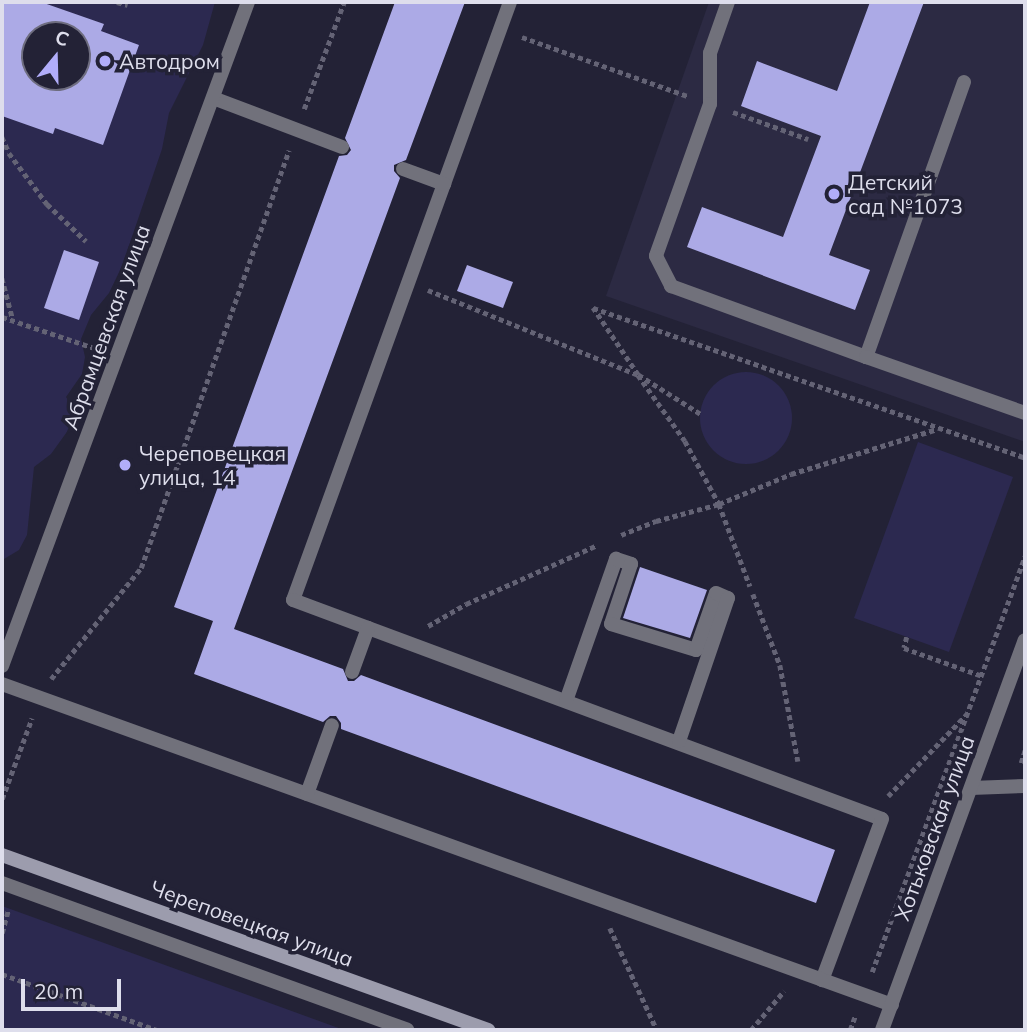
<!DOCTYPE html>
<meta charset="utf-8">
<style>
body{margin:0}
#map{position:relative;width:1027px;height:1032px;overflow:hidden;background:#232236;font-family:Mulish,sans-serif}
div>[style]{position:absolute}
.built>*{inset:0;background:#2c2a43}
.green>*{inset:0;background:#2c2950}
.round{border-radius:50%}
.building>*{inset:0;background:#acaae6}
.path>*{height:4.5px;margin-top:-2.25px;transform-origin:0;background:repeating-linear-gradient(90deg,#646375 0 5px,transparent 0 8.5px)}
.service>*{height:14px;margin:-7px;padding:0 7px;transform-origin:7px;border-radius:7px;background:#71717b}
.minor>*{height:14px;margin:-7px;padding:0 7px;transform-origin:7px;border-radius:7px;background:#71717b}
.tertiary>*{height:14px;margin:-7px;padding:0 7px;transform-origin:7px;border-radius:7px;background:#71717b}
.secondary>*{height:14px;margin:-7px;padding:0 7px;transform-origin:7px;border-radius:7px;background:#9c9cad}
.dots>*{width:19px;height:19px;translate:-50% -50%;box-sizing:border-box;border:4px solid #232236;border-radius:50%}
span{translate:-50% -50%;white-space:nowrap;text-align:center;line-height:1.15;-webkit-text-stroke:7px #232236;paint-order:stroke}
.poi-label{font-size:21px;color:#dedeec}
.left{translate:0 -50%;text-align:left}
.street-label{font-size:21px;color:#dedeec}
.frame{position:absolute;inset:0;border:4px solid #dedeec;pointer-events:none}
.north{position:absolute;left:21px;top:21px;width:70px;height:70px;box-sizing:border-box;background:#232236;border:2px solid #6e6d7f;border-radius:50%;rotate:19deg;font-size:19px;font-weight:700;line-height:28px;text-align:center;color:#dedeec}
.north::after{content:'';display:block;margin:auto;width:24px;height:32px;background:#b1adfa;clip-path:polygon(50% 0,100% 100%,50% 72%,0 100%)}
.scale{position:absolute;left:21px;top:979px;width:100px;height:32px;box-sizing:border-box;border:4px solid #dedeec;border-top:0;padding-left:9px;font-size:21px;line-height:24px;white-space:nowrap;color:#dedeec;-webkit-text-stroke:5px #232236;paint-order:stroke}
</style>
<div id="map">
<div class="built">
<i style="clip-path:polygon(709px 2px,1025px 2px,1025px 442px,606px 296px)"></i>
</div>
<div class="green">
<i style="clip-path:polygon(evenodd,2px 2px,215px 2px,203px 45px,169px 113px,162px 149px,122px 266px,109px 293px,91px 315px,81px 339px,85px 357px,82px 374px,66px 397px,73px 408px,69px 429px,51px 454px,34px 467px,27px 535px,19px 550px,4px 559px,2px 585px,2px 2px,35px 35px,77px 35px,77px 77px,35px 77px,35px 35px)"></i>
<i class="round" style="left:700px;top:372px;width:92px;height:92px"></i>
<i style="clip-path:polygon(918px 442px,1013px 477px,949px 652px,854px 618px)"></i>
<i style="clip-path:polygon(2px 906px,344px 1030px,2px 1030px)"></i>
</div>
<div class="building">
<i style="clip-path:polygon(evenodd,2px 2px,41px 2px,104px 24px,101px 31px,139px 45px,103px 145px,55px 128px,53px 134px,2px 116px,2px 2px,35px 35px,77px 35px,77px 77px,35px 77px,35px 35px)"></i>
<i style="clip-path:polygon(395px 2px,465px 2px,406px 160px,394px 165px,394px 171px,400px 178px,234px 629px,343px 669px,348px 681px,354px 681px,361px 675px,835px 850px,816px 903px,341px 729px,341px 723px,336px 716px,330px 716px,323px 722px,194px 674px,213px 621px,174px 607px,339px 156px,347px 155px,351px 150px,345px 138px)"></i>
<i style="clip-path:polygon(870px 2px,924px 2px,829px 255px,870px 270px,855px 310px,687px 247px,702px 207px,783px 237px,821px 136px,741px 106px,757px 61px,837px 91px)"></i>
<i style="clip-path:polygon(64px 250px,99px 262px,79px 320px,44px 308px)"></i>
<i style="clip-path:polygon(467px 265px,513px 282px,503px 308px,457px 291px)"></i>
<i style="clip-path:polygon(640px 567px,707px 590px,690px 638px,623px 618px)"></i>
</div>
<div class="path">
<i style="left:117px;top:2px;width:11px;rotate:15deg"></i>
<i style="left:522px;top:37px;width:176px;rotate:19.6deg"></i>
<i style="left:304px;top:109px;width:114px;rotate:-69.5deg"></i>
<i style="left:733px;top:112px;width:80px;rotate:19.8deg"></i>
<i style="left:2px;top:137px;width:17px;rotate:66deg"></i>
<i style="left:9px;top:153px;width:64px;rotate:53.3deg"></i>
<i style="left:47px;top:204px;width:54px;rotate:43.5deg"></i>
<i style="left:2px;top:278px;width:43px;rotate:75.3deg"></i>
<i style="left:428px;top:290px;width:227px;rotate:22deg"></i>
<i style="left:638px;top:375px;width:81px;rotate:54.5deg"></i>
<i style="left:685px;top:441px;width:72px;rotate:61.6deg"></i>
<i style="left:719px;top:504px;width:88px;rotate:69.3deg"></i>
<i style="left:2px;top:317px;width:97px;rotate:18.6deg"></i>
<i style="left:700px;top:414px;width:73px;rotate:-147.8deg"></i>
<i style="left:638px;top:375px;width:81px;rotate:-123.9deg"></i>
<i style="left:593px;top:308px;width:457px;rotate:19.1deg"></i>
<i style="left:621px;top:535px;width:38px;rotate:-22deg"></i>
<i style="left:656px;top:521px;width:65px;rotate:-15.1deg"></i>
<i style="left:719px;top:504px;width:78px;rotate:-22.6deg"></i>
<i style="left:791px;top:474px;width:153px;rotate:-17.1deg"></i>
<i style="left:753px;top:594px;width:76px;rotate:69.2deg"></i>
<i style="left:780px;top:665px;width:98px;rotate:79.4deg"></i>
<i style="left:428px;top:626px;width:44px;rotate:-30.1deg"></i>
<i style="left:466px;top:604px;width:144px;rotate:-24.2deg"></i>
<i style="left:907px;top:637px;width:11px;rotate:105deg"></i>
<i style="left:904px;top:648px;width:83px;rotate:19.7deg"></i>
<i style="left:51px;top:679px;width:143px;rotate:-51deg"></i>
<i style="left:141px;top:568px;width:443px;rotate:-70.5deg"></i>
<i style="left:1021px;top:763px;width:14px;rotate:-73deg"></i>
<i style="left:888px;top:796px;width:114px;rotate:-46.1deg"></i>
<i style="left:2px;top:799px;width:86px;rotate:-69.7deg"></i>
<i style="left:610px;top:928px;width:112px;rotate:65.3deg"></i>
<i style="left:2px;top:933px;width:24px;rotate:-75deg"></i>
<i style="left:872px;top:972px;width:443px;rotate:-69.8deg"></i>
<i style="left:2px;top:974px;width:165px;rotate:19.9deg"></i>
<i style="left:751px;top:1030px;width:51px;rotate:-49.8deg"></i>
<i style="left:850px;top:1030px;width:15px;rotate:-70deg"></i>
</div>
<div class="service">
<i style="left:510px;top:2px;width:636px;rotate:109.94deg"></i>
<i style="left:293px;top:600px;width:628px;rotate:20.4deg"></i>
<i style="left:882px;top:819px;width:172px;rotate:110.4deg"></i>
<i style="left:728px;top:2px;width:54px;rotate:109.4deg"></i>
<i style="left:710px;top:53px;width:51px;rotate:90deg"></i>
<i style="left:710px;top:104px;width:161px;rotate:109.6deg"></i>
<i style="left:656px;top:256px;width:34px;rotate:63deg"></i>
<i style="left:671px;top:286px;width:208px;rotate:20deg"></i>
<i style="left:964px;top:82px;width:292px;rotate:109.6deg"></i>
<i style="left:866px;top:357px;width:169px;rotate:19.4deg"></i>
<i style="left:213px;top:98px;width:138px;rotate:20.8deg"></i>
<i style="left:403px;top:169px;width:44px;rotate:20.1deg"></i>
<i style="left:352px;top:672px;width:47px;rotate:-70deg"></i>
<i style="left:2px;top:684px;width:946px;rotate:19.83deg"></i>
<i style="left:566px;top:701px;width:151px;rotate:-70.6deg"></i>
<i style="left:616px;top:559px;width:16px;rotate:18deg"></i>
<i style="left:631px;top:564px;width:63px;rotate:108.4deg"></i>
<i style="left:611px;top:624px;width:89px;rotate:17deg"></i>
<i style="left:696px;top:650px;width:60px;rotate:-70.7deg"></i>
<i style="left:716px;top:593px;width:13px;rotate:23deg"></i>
<i style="left:728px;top:598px;width:151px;rotate:108.9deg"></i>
<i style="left:971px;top:788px;width:54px;rotate:-2.1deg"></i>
<i style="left:307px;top:794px;width:73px;rotate:-70.1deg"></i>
<i style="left:2px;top:883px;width:431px;rotate:19.9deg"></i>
</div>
<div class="minor">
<i style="left:882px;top:1030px;width:415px;rotate:-69.9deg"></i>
</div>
<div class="tertiary">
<i style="left:2px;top:666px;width:708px;rotate:-69.67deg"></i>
</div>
<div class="secondary">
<i style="left:2px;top:855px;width:517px;rotate:19.8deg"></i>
</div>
<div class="dots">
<i style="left:105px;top:61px;background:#b1adfa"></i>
<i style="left:834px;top:194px;background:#b1adfa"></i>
<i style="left:125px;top:465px;background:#b1adfa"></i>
</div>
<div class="poi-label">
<span class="left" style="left:119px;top:61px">Автодром</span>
<span class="left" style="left:848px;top:194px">Детский<br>сад №1073</span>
<span class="left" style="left:139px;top:465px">Череповецкая<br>улица, 14</span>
</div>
<div class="street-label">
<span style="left:106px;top:327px;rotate:-70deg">Абрамцевская улица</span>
<span style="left:934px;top:828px;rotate:-70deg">Хотьковская улица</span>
<span style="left:252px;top:923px;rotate:20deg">Череповецкая улица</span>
</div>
<div class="frame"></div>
<div class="north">С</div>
<div class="scale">20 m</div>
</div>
